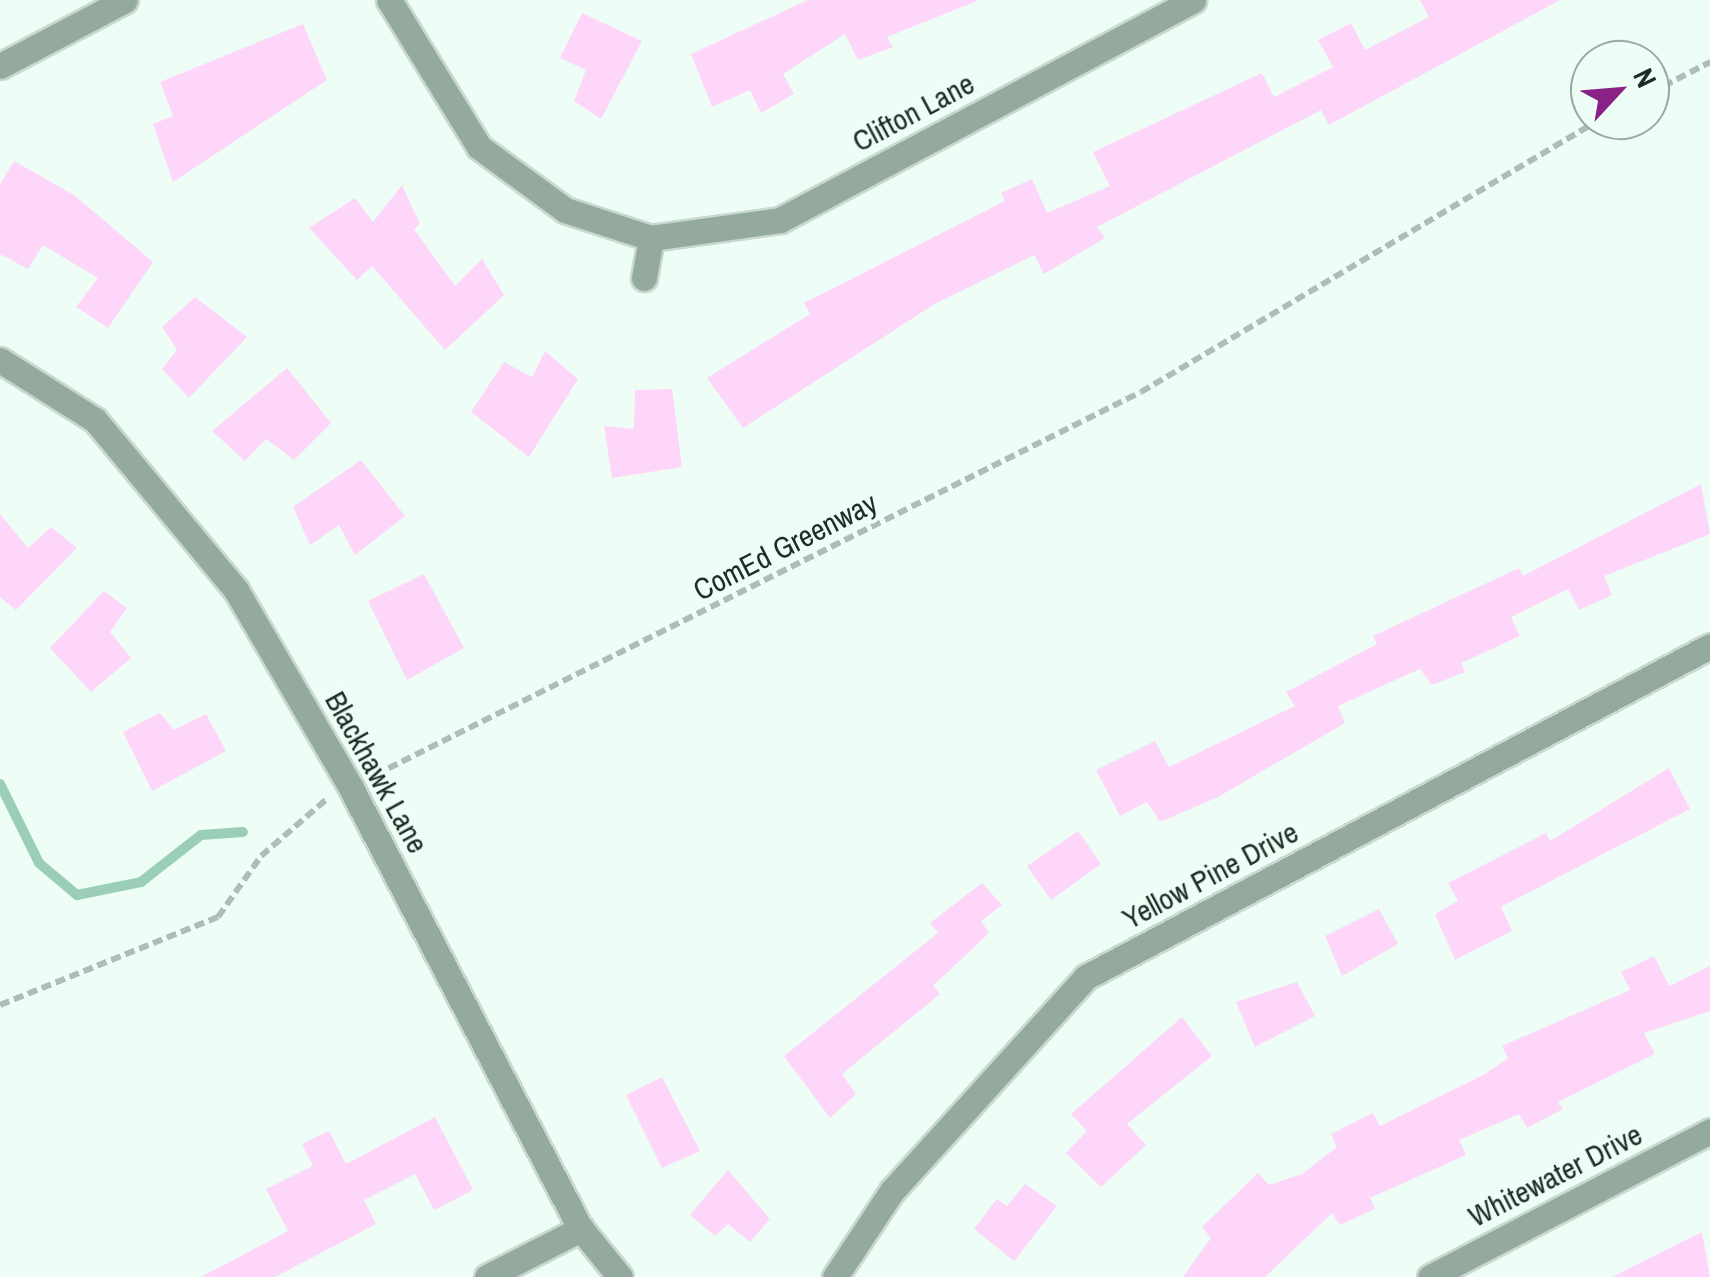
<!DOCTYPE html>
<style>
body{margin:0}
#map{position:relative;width:1710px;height:1277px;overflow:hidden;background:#eefef6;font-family:"Archivo Narrow",sans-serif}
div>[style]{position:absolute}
.stream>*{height:10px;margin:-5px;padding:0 5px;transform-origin:5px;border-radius:5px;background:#9aceb7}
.building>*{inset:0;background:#fdd6f9}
.path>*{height:6px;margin-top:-3px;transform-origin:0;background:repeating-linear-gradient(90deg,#aebeb6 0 10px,transparent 0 15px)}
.roads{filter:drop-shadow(2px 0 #c9d9d1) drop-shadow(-2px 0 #c9d9d1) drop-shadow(0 2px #c9d9d1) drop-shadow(0 -2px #c9d9d1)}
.minor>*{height:25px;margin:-12.5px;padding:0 12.5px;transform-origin:12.5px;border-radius:12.5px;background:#94aa9f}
span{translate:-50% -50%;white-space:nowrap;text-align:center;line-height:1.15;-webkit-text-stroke:8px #eefef6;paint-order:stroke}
.street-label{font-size:30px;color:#1e2e27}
.north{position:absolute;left:1570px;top:40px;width:100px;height:100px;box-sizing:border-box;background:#eefef6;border:2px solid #9baba3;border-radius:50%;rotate:64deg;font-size:28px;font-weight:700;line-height:40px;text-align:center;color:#1e2e27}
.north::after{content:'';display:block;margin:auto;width:35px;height:45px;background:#8a2187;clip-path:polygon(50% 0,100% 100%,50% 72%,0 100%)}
</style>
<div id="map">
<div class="stream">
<i style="left:0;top:784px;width:88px;rotate:63.7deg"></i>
<i style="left:39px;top:863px;width:50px;rotate:40.1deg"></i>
<i style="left:77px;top:895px;width:65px;rotate:-11.5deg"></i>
<i style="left:141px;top:882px;width:76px;rotate:-38.1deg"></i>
<i style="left:201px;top:835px;width:42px;rotate:-4.1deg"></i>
</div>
<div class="building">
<i style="clip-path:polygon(808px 0,977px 0,977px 1px,887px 37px,893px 47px,858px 60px,845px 34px,783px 74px,794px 94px,761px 113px,750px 90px,712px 107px,691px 54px)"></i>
<i style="clip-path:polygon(1420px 0,1560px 0,1329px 125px,1321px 110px,1097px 227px,1105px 238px,1044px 274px,1034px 255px,933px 305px,743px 428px,707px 378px,810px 314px,804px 303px,1005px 201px,1001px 193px,1032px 179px,1047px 213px,1110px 186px,1093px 152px,1262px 73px,1274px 97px,1333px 67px,1318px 40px,1351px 23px,1365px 50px,1429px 17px)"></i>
<i style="clip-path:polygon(582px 13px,642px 41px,601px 119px,574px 101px,586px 70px,560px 58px)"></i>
<i style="clip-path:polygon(303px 24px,327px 80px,173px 182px,153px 124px,173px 116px,160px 82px)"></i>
<i style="clip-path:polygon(14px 161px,74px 195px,153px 262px,108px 328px,76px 307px,98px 278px,43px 245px,28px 269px,0 254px,0 184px)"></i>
<i style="clip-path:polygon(402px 185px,420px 224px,414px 229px,455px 286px,482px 259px,504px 295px,445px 350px,372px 266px,357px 280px,309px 228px,355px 198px,373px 222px)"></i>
<i style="clip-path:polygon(195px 297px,247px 337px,189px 398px,162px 369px,177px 350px,162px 327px)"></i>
<i style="clip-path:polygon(545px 351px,578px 379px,529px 457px,471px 412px,504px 362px,532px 377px)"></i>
<i style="clip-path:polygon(287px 368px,331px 423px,294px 460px,266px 439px,245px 461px,212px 431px)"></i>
<i style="clip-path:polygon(672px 389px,682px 467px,612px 478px,604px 426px,634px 429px,635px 390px)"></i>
<i style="clip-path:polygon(361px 460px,405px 516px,355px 555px,339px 525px,310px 545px,293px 507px)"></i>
<i style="clip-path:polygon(1701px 484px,1710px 534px,1604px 576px,1612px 595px,1579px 610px,1568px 589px,1511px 617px,1520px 636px,1461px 663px,1465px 672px,1432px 685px,1420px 669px,1338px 706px,1345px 723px,1218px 797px,1160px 822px,1147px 802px,1120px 816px,1096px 770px,1155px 741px,1169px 767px,1295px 706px,1286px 692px,1377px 644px,1373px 636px,1519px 568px,1523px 576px)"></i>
<i style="clip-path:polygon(0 514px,28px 548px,51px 527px,77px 548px,16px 610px,0 597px)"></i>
<i style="clip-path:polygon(424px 574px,464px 648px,407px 680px,368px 601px)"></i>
<i style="clip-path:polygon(104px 591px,127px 608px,110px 632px,131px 658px,91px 692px,50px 648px)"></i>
<i style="clip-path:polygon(160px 713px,174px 730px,206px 714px,226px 751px,152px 791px,123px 732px)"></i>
<i style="clip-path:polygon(1669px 768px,1690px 809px,1501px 907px,1512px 931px,1455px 960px,1435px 914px,1458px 901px,1448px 883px,1546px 833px,1550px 841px)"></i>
<i style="clip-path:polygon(1078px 831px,1101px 864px,1051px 900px,1027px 866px)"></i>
<i style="clip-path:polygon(982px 883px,1002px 905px,981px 921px,989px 933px,933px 986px,940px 994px,842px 1074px,856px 1094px,830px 1118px,784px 1056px,938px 933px,930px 923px)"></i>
<i style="clip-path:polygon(1379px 909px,1398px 944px,1342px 976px,1325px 936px)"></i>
<i style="clip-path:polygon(1654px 956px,1669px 986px,1710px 966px,1710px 1011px,1644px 1033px,1655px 1054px,1558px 1102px,1563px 1109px,1527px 1128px,1519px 1114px,1459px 1140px,1466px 1155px,1370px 1198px,1375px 1209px,1340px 1225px,1332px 1213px,1265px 1277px,1183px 1277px,1211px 1238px,1202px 1227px,1258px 1173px,1269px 1185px,1302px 1174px,1337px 1147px,1331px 1134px,1373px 1113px,1380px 1126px,1485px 1074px,1508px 1058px,1502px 1046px,1630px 990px,1621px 972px)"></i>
<i style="clip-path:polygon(1297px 982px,1315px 1016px,1255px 1047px,1236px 1002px)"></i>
<i style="clip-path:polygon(1182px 1017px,1212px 1056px,1127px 1124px,1146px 1145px,1101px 1187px,1066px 1153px,1087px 1131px,1071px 1114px)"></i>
<i style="clip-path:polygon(662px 1077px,700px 1151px,662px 1168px,626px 1095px)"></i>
<i style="clip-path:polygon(435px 1117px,473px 1190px,434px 1210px,415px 1174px,364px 1200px,376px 1224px,275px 1277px,201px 1277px,288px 1231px,266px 1189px,313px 1166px,302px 1144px,329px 1131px,346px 1164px)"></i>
<i style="clip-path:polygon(728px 1170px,770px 1219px,750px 1242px,728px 1224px,715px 1236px,690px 1215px)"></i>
<i style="clip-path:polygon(1025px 1184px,1057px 1206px,1014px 1261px,974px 1229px,997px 1199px,1007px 1206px)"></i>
<i style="clip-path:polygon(1702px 1232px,1710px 1277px,1612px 1277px)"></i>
</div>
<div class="path">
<i style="left:1650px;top:93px;width:68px;rotate:-27.3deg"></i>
<i style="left:375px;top:775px;width:856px;rotate:-26.57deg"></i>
<i style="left:1141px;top:392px;width:533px;rotate:-30.71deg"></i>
<i style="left:0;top:1005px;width:235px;rotate:-22deg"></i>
<i style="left:218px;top:917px;width:75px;rotate:-54.8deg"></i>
<i style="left:261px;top:856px;width:89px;rotate:-40.9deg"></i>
</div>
<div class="roads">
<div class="minor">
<i style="left:389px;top:0;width:172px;rotate:58.5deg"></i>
<i style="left:479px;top:147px;width:107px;rotate:36.2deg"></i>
<i style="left:565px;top:210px;width:90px;rotate:18deg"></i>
<i style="left:651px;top:238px;width:130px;rotate:-7.9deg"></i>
<i style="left:780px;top:220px;width:468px;rotate:-28deg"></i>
<i style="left:0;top:66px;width:141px;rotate:-27.8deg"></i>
<i style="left:644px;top:278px;width:41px;rotate:-80.1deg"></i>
<i style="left:0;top:360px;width:112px;rotate:32.3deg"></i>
<i style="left:95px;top:420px;width:221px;rotate:50.3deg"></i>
<i style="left:236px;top:590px;width:227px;rotate:59.8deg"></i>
<i style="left:350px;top:786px;width:500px;rotate:62.5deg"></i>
<i style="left:581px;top:1229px;width:62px;rotate:50.9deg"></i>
<i style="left:487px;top:1277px;width:106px;rotate:-27.1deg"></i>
<i style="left:835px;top:1277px;width:103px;rotate:-56.5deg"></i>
<i style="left:892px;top:1191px;width:289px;rotate:-47.8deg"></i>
<i style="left:1086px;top:977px;width:706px;rotate:-27.94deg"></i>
<i style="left:1430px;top:1277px;width:316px;rotate:-27.5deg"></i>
</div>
</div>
<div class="street-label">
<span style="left:913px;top:112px;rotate:-28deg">Clifton Lane</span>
<span style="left:785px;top:546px;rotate:-27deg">ComEd Greenway</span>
<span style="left:377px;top:772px;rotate:61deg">Blackhawk Lane</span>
<span style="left:1210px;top:875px;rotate:-28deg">Yellow Pine Drive</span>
<span style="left:1555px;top:1175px;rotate:-27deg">Whitewater Drive</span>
</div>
<div class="north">N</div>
</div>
